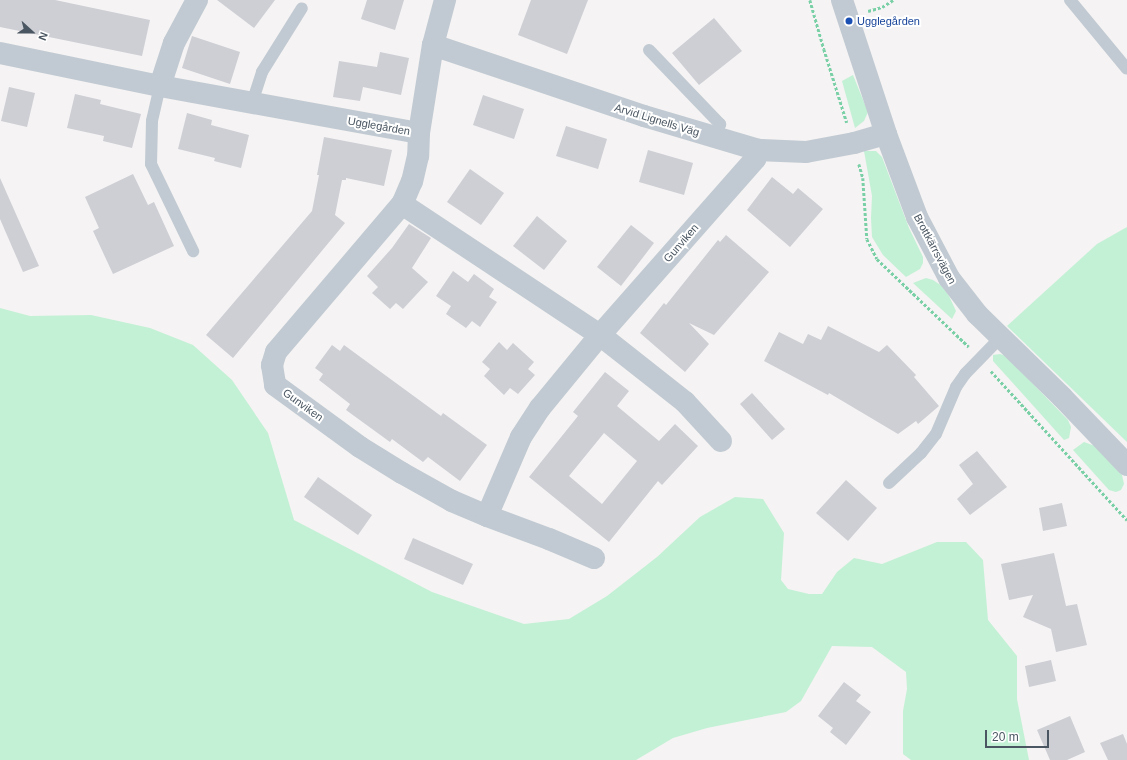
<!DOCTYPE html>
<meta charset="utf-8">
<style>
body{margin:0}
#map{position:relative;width:1127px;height:760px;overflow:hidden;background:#f5f3f3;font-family:Helvetica,sans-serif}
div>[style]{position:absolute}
.green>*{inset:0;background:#c3f1d5}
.building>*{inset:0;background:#cdcfd5}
.path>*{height:2.5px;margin-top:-1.25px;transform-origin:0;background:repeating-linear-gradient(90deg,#7ad0a6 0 3px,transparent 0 5px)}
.service>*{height:12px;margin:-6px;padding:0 6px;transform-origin:6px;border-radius:6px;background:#c1cad2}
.minor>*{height:22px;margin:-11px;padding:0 11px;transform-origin:11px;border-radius:11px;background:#c1cad2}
.tertiary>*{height:22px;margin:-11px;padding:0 11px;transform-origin:11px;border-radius:11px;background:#c1cad2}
.dots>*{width:11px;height:11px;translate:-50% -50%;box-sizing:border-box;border:2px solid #fff;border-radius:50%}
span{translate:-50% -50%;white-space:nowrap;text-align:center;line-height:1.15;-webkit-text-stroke:4px #fff;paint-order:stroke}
.transit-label{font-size:11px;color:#164399}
.left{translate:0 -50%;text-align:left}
.street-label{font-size:11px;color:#4a5661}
.north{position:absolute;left:12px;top:12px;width:40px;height:40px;-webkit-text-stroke:3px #fff;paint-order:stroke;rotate:111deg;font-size:11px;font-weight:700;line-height:16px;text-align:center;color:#4a5661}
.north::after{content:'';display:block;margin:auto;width:14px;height:18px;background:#4a5661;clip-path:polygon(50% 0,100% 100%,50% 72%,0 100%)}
.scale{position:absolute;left:985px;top:730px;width:64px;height:18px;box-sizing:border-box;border:2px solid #4a5661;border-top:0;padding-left:5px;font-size:12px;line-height:14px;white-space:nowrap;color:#4a5661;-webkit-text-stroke:3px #fff;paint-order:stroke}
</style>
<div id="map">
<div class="green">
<i style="clip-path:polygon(853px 75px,868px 112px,864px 121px,855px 128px,842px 81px)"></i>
<i style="clip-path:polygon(864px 151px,876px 151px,882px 157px,909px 228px,923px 257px,923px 263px,920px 269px,906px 277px,883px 255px,872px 237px,871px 218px,872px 196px)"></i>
<i style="clip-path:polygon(1127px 227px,1127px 442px,1007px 326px,1097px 244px)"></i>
<i style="clip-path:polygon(926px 278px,933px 280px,942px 286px,949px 296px,956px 311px,952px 319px,913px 283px)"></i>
<i style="clip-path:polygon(0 308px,30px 316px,91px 315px,150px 328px,193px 345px,232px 380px,268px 433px,294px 520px,432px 592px,524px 624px,569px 619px,607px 596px,657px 557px,700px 517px,735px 497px,763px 499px,784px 533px,781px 580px,788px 589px,809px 594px,822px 594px,837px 572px,854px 558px,882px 564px,937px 542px,966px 542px,983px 560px,988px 620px,1017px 656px,1017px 699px,1029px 760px,911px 760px,903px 754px,903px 711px,907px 689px,906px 672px,872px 647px,832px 646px,801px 701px,786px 712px,707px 728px,673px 738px,636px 760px,0 760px)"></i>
<i style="clip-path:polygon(1000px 354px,1006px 356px,1068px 420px,1071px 427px,1069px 438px,1064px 440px,993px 361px,993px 355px)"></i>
<i style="clip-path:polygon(1084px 442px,1095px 446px,1122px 475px,1124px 484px,1121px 490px,1116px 492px,1109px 490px,1073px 450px)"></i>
</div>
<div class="building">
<i style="clip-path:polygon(0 0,55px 0,150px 20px,142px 56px,0 27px)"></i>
<i style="clip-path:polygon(217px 0,275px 0,254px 28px)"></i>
<i style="clip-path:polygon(367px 0,404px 0,395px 30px,361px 19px)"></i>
<i style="clip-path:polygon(531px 0,588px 0,567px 54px,518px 35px)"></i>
<i style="clip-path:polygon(714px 18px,742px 51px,699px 85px,672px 53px)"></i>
<i style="clip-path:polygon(192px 36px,240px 52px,230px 84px,182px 68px)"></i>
<i style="clip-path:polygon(380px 52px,409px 58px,401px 95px,363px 87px,360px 101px,333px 97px,339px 61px,377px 67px)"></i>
<i style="clip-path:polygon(9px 87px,35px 93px,27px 127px,1px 121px)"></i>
<i style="clip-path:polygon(75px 94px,101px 100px,100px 104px,141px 114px,132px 148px,103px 141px,104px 136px,67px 128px)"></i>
<i style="clip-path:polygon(483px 95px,524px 109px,514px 139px,473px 125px)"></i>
<i style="clip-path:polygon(187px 113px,212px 120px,211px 125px,249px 135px,241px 168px,214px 161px,215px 158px,178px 149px)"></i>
<i style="clip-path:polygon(566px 126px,607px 139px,598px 169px,556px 156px)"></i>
<i style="clip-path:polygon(324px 137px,392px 150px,384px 186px,346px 178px,346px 180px,342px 180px,335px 215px,345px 223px,233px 358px,206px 335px,312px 211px,319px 175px,317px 175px)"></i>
<i style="clip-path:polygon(648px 150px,693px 163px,684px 195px,639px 182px)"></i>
<i style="clip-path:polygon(470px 169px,504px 193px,481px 225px,447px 202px)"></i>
<i style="clip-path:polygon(133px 174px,148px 205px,154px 202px,174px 246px,113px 274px,93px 231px,99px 228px,85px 197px)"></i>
<i style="clip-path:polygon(772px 177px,793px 194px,798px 188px,823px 209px,790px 247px,747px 210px)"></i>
<i style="clip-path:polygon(0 178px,39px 266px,23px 272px,0 219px)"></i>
<i style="clip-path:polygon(537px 216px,567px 241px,544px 270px,513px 246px)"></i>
<i style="clip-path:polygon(409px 224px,431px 238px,412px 268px,428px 282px,403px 309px,396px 303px,390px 309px,372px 293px,378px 287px,367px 276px,392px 248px)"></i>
<i style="clip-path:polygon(631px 225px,654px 243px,621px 286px,597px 267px)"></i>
<i style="clip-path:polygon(726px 235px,769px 272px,714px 335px,689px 323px,709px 344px,685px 372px,640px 333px,664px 303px,666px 305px,718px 240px,720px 242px)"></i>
<i style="clip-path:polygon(453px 271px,468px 282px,474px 274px,494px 289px,489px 297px,497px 302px,480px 327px,472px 321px,466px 328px,446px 314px,451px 306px,436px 296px)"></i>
<i style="clip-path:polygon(828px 326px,879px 352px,887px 345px,916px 375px,914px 377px,939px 406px,918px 424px,916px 421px,898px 434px,829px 393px,828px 395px,764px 361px,779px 332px,803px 344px,808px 334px,821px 340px)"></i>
<i style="clip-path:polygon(499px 342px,507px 350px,513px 343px,534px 362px,528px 369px,535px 375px,518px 394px,510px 388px,504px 395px,484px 376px,490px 369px,482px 362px)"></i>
<i style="clip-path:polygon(332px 345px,340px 351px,344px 345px,441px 416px,443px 413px,487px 445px,460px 481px,428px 457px,423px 462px,392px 439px,390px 442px,346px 410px,350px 404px,319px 380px,323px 374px,315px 368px)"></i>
<i style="clip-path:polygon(evenodd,605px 372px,629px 391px,617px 406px,659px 441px,675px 424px,698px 446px,662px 485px,658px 481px,609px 542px,529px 477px,578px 416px,573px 412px,605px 372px,604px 433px,637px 461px,602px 504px,569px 476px,604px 433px)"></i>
<i style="clip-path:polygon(752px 393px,785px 429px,772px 440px,740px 404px)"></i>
<i style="clip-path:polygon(977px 451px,1007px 487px,970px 515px,957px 499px,973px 484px,959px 465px)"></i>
<i style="clip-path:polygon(318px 477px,372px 515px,358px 535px,304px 497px)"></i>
<i style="clip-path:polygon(846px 480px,877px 508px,848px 541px,816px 513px)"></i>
<i style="clip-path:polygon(1062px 503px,1067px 526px,1043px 531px,1039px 508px)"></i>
<i style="clip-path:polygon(413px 538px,473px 564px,463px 585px,404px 559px)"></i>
<i style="clip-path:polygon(1054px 553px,1066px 606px,1077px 604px,1087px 645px,1056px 652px,1051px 629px,1023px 617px,1033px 595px,1009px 600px,1001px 564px)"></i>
<i style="clip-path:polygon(1051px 660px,1056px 681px,1029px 687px,1025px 666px)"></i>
<i style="clip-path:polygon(844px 682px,861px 695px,856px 701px,871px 712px,846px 745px,830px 732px,833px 728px,818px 716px)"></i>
<i style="clip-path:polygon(1070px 716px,1085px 752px,1067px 760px,1050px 760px,1037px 730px)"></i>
<i style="clip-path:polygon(1123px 734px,1127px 744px,1127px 760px,1108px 760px,1100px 743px)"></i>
</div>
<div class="path">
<i style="left:810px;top:0;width:51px;rotate:74.1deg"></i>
<i style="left:824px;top:49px;width:77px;rotate:72.7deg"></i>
<i style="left:868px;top:11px;width:15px;rotate:-16deg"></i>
<i style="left:882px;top:7px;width:13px;rotate:-32deg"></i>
<i style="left:859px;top:164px;width:15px;rotate:74deg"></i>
<i style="left:863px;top:178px;width:61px;rotate:86.2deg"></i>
<i style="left:867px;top:239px;width:22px;rotate:63deg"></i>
<i style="left:877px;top:259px;width:127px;rotate:43.7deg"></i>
<i style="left:991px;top:371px;width:202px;rotate:47.6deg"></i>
</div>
<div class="service">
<i style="left:1070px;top:0;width:89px;rotate:50.4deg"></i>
<i style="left:649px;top:50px;width:103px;rotate:46.2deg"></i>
<i style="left:720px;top:124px;width:15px;rotate:110deg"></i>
<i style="left:160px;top:86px;width:36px;rotate:103deg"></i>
<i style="left:152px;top:121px;width:43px;rotate:91.3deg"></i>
<i style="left:151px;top:164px;width:97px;rotate:64.2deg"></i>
<i style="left:252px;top:103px;width:33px;rotate:-72deg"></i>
<i style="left:262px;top:72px;width:75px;rotate:-58deg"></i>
<i style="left:889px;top:483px;width:44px;rotate:-43.2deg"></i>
<i style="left:921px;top:453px;width:24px;rotate:-52deg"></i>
<i style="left:936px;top:434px;width:51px;rotate:-66.9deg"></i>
<i style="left:956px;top:387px;width:16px;rotate:-55deg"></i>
<i style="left:965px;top:374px;width:52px;rotate:-45.8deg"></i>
</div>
<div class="minor">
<i style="left:433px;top:45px;width:223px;rotate:18.6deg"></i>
<i style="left:644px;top:116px;width:120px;rotate:16.5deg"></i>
<i style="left:759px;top:150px;width:47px;rotate:2.4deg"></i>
<i style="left:806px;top:152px;width:49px;rotate:-10.6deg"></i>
<i style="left:854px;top:143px;width:33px;rotate:-16deg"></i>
<i style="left:0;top:53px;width:163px;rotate:11.7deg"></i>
<i style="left:160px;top:86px;width:263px;rotate:10.3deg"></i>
<i style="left:419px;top:133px;width:89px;rotate:-81deg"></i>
<i style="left:433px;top:45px;width:47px;rotate:-75.1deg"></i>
<i style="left:160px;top:86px;width:45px;rotate:-72deg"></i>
<i style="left:174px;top:43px;width:49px;rotate:-61.9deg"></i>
<i style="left:419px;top:133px;width:23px;rotate:92deg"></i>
<i style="left:418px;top:156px;width:26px;rotate:103deg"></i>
<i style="left:412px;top:181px;width:25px;rotate:113deg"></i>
<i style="left:402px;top:204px;width:194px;rotate:130.4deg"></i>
<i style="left:276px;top:352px;width:14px;rotate:107deg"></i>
<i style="left:272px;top:365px;width:20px;rotate:81deg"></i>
<i style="left:275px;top:385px;width:105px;rotate:36.1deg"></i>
<i style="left:360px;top:447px;width:49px;rotate:31.8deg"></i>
<i style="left:402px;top:473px;width:57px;rotate:29.2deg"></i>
<i style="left:452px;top:501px;width:38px;rotate:23deg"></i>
<i style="left:487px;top:516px;width:86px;rotate:-66.7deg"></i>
<i style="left:521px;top:437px;width:35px;rotate:-57deg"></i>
<i style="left:540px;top:408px;width:94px;rotate:-50.6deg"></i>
<i style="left:600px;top:335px;width:235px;rotate:-48.6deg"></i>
<i style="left:755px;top:159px;width:10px;rotate:-66deg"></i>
<i style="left:402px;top:204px;width:237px;rotate:33.5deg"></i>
<i style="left:600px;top:335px;width:108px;rotate:38.2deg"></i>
<i style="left:685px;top:402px;width:53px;rotate:47.3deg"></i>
<i style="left:487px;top:516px;width:66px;rotate:20.4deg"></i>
<i style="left:549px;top:539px;width:49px;rotate:22.9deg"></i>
</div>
<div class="tertiary">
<i style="left:842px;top:0;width:141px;rotate:71.8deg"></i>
<i style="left:886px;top:134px;width:89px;rotate:69.5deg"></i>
<i style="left:917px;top:217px;width:69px;rotate:62.3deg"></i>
<i style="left:949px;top:278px;width:46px;rotate:52.1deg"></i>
<i style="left:977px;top:314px;width:119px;rotate:44.3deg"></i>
<i style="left:1062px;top:397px;width:94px;rotate:46.3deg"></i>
</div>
<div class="dots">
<i style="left:849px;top:21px;background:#1a4fb4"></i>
</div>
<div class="transit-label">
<span class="left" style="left:857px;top:21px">Ugglegården</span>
</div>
<div class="street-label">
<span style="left:657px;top:120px;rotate:17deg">Arvid Lignells Väg</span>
<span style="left:379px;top:126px;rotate:10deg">Ugglegården</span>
<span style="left:681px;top:243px;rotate:-49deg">Gunviken</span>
<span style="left:935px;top:249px;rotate:62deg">Brottkärrsvägen</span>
<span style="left:303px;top:405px;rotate:36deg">Gunviken</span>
</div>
<div class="north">N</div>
<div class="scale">20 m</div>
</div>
